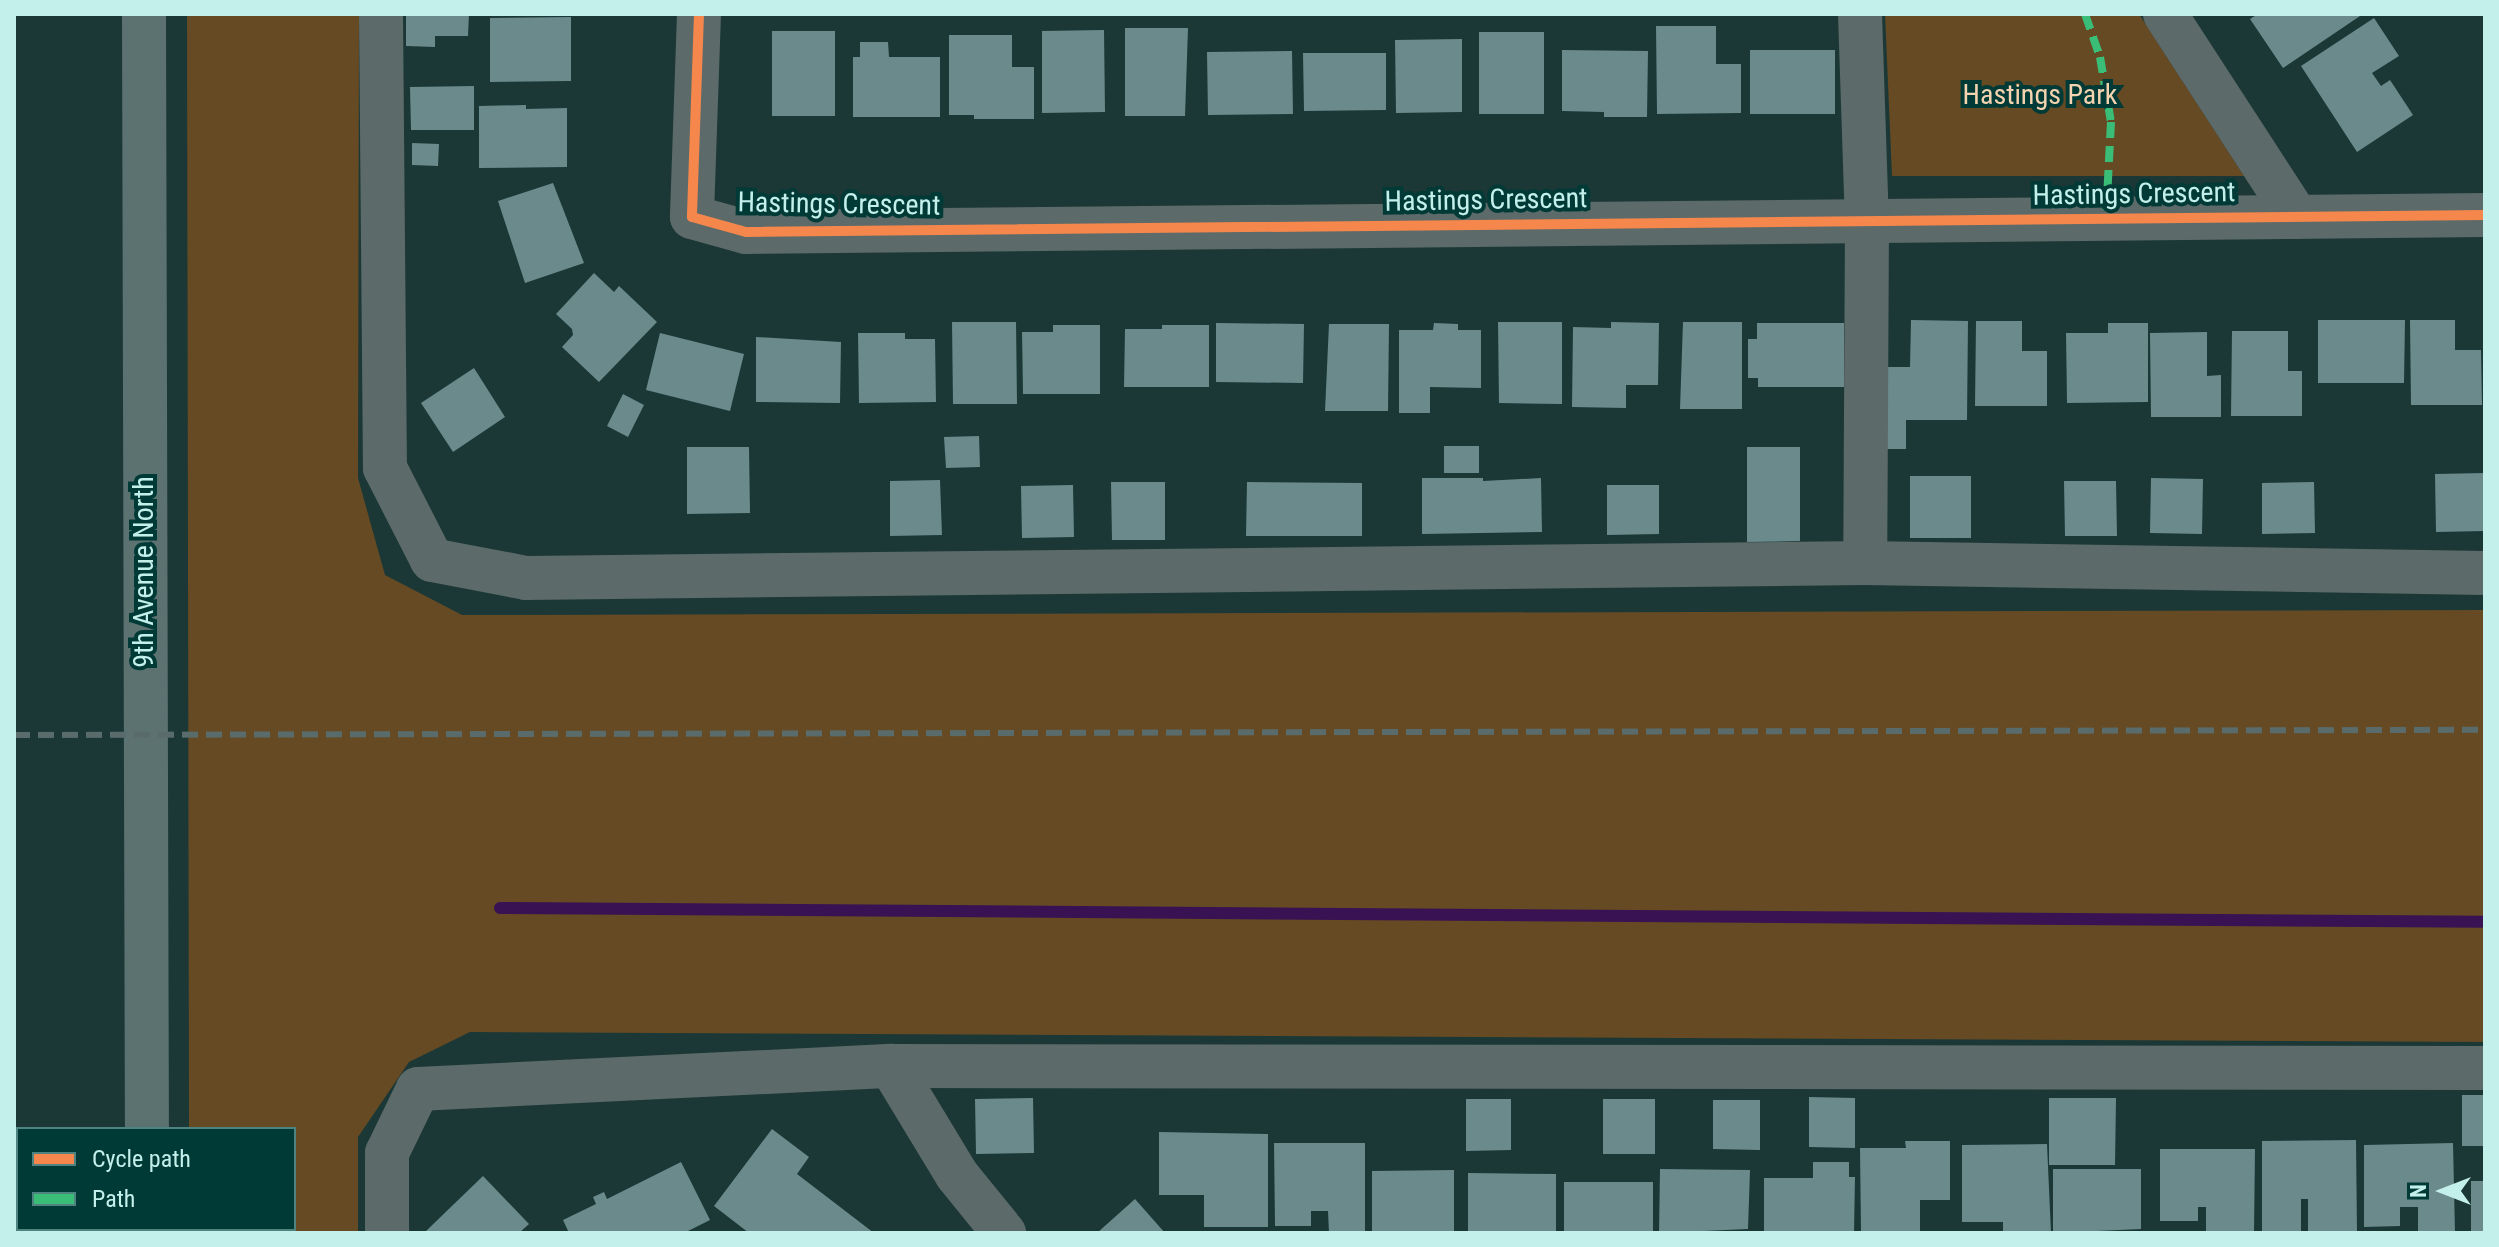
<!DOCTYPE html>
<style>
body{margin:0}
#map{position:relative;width:2499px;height:1247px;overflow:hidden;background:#1b3836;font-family:"Roboto Condensed",sans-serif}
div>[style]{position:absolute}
.green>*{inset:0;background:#654a24}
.stream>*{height:12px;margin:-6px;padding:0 6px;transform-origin:6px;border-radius:6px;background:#381253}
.building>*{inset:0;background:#6b8a8c}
.minor>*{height:44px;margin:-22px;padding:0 22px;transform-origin:22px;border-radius:22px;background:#5c6a69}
.major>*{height:44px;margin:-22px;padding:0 22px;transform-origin:22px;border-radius:22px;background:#5c7271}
.rail>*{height:6px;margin-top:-3px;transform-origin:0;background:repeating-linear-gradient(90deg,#596c6b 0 16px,transparent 0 24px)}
.quiet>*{height:8px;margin-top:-4px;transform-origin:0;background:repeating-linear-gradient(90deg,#3abd76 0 16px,transparent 0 24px)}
.cycleway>*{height:10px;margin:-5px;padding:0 5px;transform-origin:5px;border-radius:5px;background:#f5874c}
span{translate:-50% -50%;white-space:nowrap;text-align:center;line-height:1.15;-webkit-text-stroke:8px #003a37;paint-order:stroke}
.park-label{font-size:28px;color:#f5d3af}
.street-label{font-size:28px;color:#c4f0ec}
.frame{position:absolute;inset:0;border:16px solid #c4f0ec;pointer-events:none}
.legend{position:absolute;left:16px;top:1127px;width:280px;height:104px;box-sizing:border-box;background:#003a37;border:2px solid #4e837f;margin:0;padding:10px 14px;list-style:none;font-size:24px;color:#c4f0ec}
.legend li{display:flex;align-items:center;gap:16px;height:40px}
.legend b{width:40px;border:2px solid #4e837f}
.north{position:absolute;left:2403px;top:1151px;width:80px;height:80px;-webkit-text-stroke:6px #003a37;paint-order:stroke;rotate:270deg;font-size:22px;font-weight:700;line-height:32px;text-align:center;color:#c4f0ec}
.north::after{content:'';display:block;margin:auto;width:28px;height:36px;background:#c4f0ec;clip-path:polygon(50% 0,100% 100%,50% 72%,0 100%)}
</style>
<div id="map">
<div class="green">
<i style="clip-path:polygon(187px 14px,359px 14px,358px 478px,385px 575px,462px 615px,2485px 610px,2485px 1042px,470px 1032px,409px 1062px,358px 1137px,358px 1233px,189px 1233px,189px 1229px,294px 1229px,294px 1129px,189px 1129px)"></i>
<i style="clip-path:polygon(1885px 14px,2139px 14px,2244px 176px,1892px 176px)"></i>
</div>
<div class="stream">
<i style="left:500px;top:908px;width:1985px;rotate:0.4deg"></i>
</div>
<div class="building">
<i style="clip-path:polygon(406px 14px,469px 14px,468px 36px,435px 36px,435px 47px,406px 46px)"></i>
<i style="clip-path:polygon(2258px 14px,2363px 14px,2283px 68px,2250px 19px)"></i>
<i style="clip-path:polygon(571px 17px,571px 81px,490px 82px,490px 18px)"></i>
<i style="clip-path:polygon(2374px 18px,2399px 56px,2372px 73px,2381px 86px,2390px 80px,2413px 115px,2357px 152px,2301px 66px)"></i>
<i style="clip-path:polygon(1656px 26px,1716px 26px,1716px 64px,1741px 64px,1741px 113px,1657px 114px)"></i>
<i style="clip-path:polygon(1125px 28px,1188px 28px,1185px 116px,1125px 116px)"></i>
<i style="clip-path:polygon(1104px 30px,1105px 112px,1042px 113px,1042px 31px)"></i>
<i style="clip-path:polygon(772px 31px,835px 31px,835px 116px,772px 116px)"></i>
<i style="clip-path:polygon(1479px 32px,1544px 32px,1544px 114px,1479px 114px)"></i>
<i style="clip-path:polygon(949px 35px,1012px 35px,1012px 67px,1034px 67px,1034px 119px,974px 119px,974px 115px,949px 115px)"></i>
<i style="clip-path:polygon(1462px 39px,1462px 112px,1396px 113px,1395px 40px)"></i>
<i style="clip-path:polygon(860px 42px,888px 42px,889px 57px,940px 57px,940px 117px,853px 117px,853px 57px,860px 57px)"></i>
<i style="clip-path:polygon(1562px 50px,1648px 51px,1647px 117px,1604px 117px,1604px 112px,1562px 111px)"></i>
<i style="clip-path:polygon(1750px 50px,1835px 50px,1835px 114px,1750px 114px)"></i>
<i style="clip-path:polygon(1292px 51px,1293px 114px,1208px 115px,1207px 52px)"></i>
<i style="clip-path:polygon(1303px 53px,1386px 53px,1386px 110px,1304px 111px)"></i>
<i style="clip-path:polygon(474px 86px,474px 130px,411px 130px,410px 87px)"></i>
<i style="clip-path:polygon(526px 105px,526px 109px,567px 108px,567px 167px,479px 168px,479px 106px)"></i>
<i style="clip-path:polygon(412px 143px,439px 144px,438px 166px,412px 165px)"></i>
<i style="clip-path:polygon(553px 183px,584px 263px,525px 283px,498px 201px)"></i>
<i style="clip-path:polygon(594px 273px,614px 292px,619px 286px,657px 322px,599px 382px,562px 347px,573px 335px,572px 329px,556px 314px)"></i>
<i style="clip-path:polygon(1911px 320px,1968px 321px,1967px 420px,1906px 420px,1906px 449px,1881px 449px,1883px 367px,1910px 367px)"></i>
<i style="clip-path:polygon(2318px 320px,2405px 320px,2404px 383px,2318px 383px)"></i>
<i style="clip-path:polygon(2410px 320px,2455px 320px,2455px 350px,2481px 350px,2482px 405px,2411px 405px)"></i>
<i style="clip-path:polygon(1976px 321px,2022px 321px,2022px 351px,2047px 351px,2047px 406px,1975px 406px)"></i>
<i style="clip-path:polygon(952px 322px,1016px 322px,1017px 404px,953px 404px)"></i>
<i style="clip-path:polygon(1498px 322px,1562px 322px,1562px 404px,1499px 403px)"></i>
<i style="clip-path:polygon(1611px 322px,1659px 323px,1658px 385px,1626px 385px,1626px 408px,1572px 407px,1573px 327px,1611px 328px)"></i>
<i style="clip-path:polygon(1683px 322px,1742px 322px,1742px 409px,1680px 409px)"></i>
<i style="clip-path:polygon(1216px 323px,1304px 324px,1303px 383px,1216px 382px)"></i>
<i style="clip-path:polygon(1434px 323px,1458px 324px,1458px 330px,1481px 330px,1481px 388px,1430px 387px,1430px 413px,1399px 413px,1399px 330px,1433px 330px)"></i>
<i style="clip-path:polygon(1757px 323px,1844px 323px,1844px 387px,1758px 387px,1758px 378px,1748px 378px,1748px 339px,1757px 339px)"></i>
<i style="clip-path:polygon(2108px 323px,2148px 323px,2148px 402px,2067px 403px,2066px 333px,2108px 333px)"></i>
<i style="clip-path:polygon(1329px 324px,1389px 324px,1388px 411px,1325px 411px)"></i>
<i style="clip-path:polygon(1053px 325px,1100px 325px,1100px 394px,1023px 394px,1022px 332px,1053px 332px)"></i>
<i style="clip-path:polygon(1162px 325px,1209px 325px,1209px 387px,1124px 387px,1125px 329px,1162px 329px)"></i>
<i style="clip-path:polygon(2232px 331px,2288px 331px,2288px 371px,2302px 371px,2302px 416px,2231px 416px)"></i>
<i style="clip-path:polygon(2207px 332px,2207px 376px,2221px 375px,2221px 417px,2151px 417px,2150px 333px)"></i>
<i style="clip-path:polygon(660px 333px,744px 354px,730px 411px,646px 390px)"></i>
<i style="clip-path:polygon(858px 333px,905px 333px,905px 339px,935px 339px,936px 402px,859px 403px)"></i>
<i style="clip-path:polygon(756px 337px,841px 342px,840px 403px,756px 402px)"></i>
<i style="clip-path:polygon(474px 368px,505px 417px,453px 452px,421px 403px)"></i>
<i style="clip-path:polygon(623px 394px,644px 405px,628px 437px,607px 426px)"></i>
<i style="clip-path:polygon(979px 436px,980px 467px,946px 468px,944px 437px)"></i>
<i style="clip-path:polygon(1444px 446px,1479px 446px,1479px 473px,1444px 473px)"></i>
<i style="clip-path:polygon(687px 447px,749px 447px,750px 513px,687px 514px)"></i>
<i style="clip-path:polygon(1747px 447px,1800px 447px,1800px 541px,1747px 542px)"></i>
<i style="clip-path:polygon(2485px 473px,2485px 531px,2436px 532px,2435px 474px)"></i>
<i style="clip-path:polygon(1910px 476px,1971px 476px,1971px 538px,1910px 538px)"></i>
<i style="clip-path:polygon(1422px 478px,1483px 478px,1483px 481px,1541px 478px,1542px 532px,1422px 534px)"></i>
<i style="clip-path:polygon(2151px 478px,2203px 479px,2202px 534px,2150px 533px)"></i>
<i style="clip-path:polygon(940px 480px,942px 535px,890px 536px,890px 481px)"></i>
<i style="clip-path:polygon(2064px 481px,2116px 481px,2117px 536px,2065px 536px)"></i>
<i style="clip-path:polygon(1111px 482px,1165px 482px,1165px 540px,1112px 540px)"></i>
<i style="clip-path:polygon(1247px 482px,1362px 483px,1362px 536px,1246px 536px)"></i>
<i style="clip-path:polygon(2314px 482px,2315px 533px,2262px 534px,2262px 483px)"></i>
<i style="clip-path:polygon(1073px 485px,1074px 537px,1022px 538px,1021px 486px)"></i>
<i style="clip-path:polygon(1607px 485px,1659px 485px,1659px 534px,1607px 535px)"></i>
<i style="clip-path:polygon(2462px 1095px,2485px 1095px,2485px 1146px,2462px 1146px)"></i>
<i style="clip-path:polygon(1809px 1097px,1855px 1098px,1855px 1148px,1809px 1147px)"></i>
<i style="clip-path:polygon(1033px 1098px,1034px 1153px,976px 1154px,975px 1099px)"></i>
<i style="clip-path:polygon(2049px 1098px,2116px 1098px,2115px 1165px,2049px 1165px)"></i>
<i style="clip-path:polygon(1466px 1099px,1511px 1099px,1511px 1150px,1466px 1151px)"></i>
<i style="clip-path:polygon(1603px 1099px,1655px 1099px,1655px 1154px,1603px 1154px)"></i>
<i style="clip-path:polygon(1713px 1100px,1760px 1100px,1760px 1150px,1713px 1149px)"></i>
<i style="clip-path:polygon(772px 1129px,809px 1157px,797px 1174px,874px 1233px,749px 1233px,714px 1206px)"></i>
<i style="clip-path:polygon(1159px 1132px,1268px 1134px,1268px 1227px,1204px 1227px,1204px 1195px,1159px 1195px)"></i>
<i style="clip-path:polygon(2356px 1140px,2357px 1233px,2308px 1233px,2308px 1199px,2301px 1199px,2301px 1233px,2262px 1233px,2262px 1141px)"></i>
<i style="clip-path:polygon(1905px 1141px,1950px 1141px,1950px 1200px,1920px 1200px,1920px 1233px,1861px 1233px,1860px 1148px,1906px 1148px)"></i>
<i style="clip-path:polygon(1274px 1143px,1365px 1143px,1365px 1233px,1329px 1233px,1328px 1211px,1311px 1211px,1311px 1226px,1275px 1226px)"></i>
<i style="clip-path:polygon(2453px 1143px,2455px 1233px,2418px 1233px,2418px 1207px,2400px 1207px,2400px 1226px,2364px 1227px,2364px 1145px)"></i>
<i style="clip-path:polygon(2047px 1144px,2051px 1233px,2003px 1233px,2003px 1222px,1962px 1222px,1962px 1145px)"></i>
<i style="clip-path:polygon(2160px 1149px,2255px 1149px,2254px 1233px,2206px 1233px,2206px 1207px,2198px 1207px,2198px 1221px,2160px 1221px)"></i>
<i style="clip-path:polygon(681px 1162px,710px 1220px,684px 1233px,569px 1233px,563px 1220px,596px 1204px,593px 1197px,604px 1192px,607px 1199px)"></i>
<i style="clip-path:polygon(1813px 1162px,1849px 1162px,1849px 1177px,1855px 1177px,1854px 1233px,1764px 1233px,1764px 1178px,1813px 1178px)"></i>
<i style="clip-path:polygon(1660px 1169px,1750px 1170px,1748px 1229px,1659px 1233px)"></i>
<i style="clip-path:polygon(2053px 1169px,2141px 1169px,2141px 1229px,2053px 1233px)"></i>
<i style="clip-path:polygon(1454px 1170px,1454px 1233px,1372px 1232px,1372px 1171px)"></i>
<i style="clip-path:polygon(1468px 1173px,1556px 1174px,1556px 1233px,1468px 1233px)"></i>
<i style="clip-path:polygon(483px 1176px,529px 1224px,519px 1233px,424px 1233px)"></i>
<i style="clip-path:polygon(2471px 1181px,2485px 1181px,2485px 1233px,2471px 1233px)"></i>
<i style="clip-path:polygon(1564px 1182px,1653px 1182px,1653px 1233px,1564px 1233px)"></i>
<i style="clip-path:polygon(1135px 1199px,1165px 1233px,1097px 1233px)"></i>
</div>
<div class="minor">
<i style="left:381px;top:14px;width:454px;rotate:89.5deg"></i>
<i style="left:385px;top:468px;width:103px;rotate:62.9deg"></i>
<i style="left:432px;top:560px;width:96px;rotate:10.8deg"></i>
<i style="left:526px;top:578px;width:1339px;rotate:-0.64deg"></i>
<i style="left:1865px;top:563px;width:620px;rotate:0.92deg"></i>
<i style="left:699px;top:14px;width:203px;rotate:92deg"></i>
<i style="left:692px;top:217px;width:56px;rotate:15.5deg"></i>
<i style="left:746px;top:232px;width:1739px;rotate:-0.56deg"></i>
<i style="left:1860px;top:14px;width:207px;rotate:88.1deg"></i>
<i style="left:1867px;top:221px;width:342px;rotate:90.3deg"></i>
<i style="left:2165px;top:14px;width:242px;rotate:57deg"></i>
<i style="left:891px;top:1066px;width:127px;rotate:58.8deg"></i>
<i style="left:957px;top:1175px;width:75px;rotate:51deg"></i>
<i style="left:387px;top:1233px;width:80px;rotate:-90deg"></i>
<i style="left:387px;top:1153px;width:71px;rotate:-64.2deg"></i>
<i style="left:418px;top:1089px;width:474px;rotate:-2.8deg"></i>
<i style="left:891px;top:1066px;width:1594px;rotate:0.07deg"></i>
</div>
<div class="major">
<i style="left:144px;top:14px;width:1115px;rotate:89.85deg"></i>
<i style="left:147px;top:1229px;width:4px;rotate:90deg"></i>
</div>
<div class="rail">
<i style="left:14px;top:735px;width:2471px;rotate:-0.12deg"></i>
</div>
<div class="quiet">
<i style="left:2085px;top:14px;width:46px;rotate:70.8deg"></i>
<i style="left:2100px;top:57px;width:66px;rotate:80.4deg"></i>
<i style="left:2111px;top:122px;width:96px;rotate:93deg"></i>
</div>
<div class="cycleway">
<i style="left:699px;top:14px;width:203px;rotate:92deg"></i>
<i style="left:692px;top:217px;width:56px;rotate:15.5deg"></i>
<i style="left:746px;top:232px;width:1739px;rotate:-0.56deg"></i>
</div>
<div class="park-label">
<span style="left:2040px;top:95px">Hastings Park</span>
</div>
<div class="street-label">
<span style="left:2134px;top:194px;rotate:-1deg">Hastings Crescent</span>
<span style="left:1486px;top:200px;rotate:-1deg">Hastings Crescent</span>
<span style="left:839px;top:204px;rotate:1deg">Hastings Crescent</span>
<span style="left:144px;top:572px;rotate:-90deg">9th Avenue North</span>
</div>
<div class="frame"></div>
<ul class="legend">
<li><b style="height:10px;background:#f5874c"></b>Cycle path</li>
<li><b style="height:10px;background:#3abd76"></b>Path</li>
</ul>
<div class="north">N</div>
</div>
